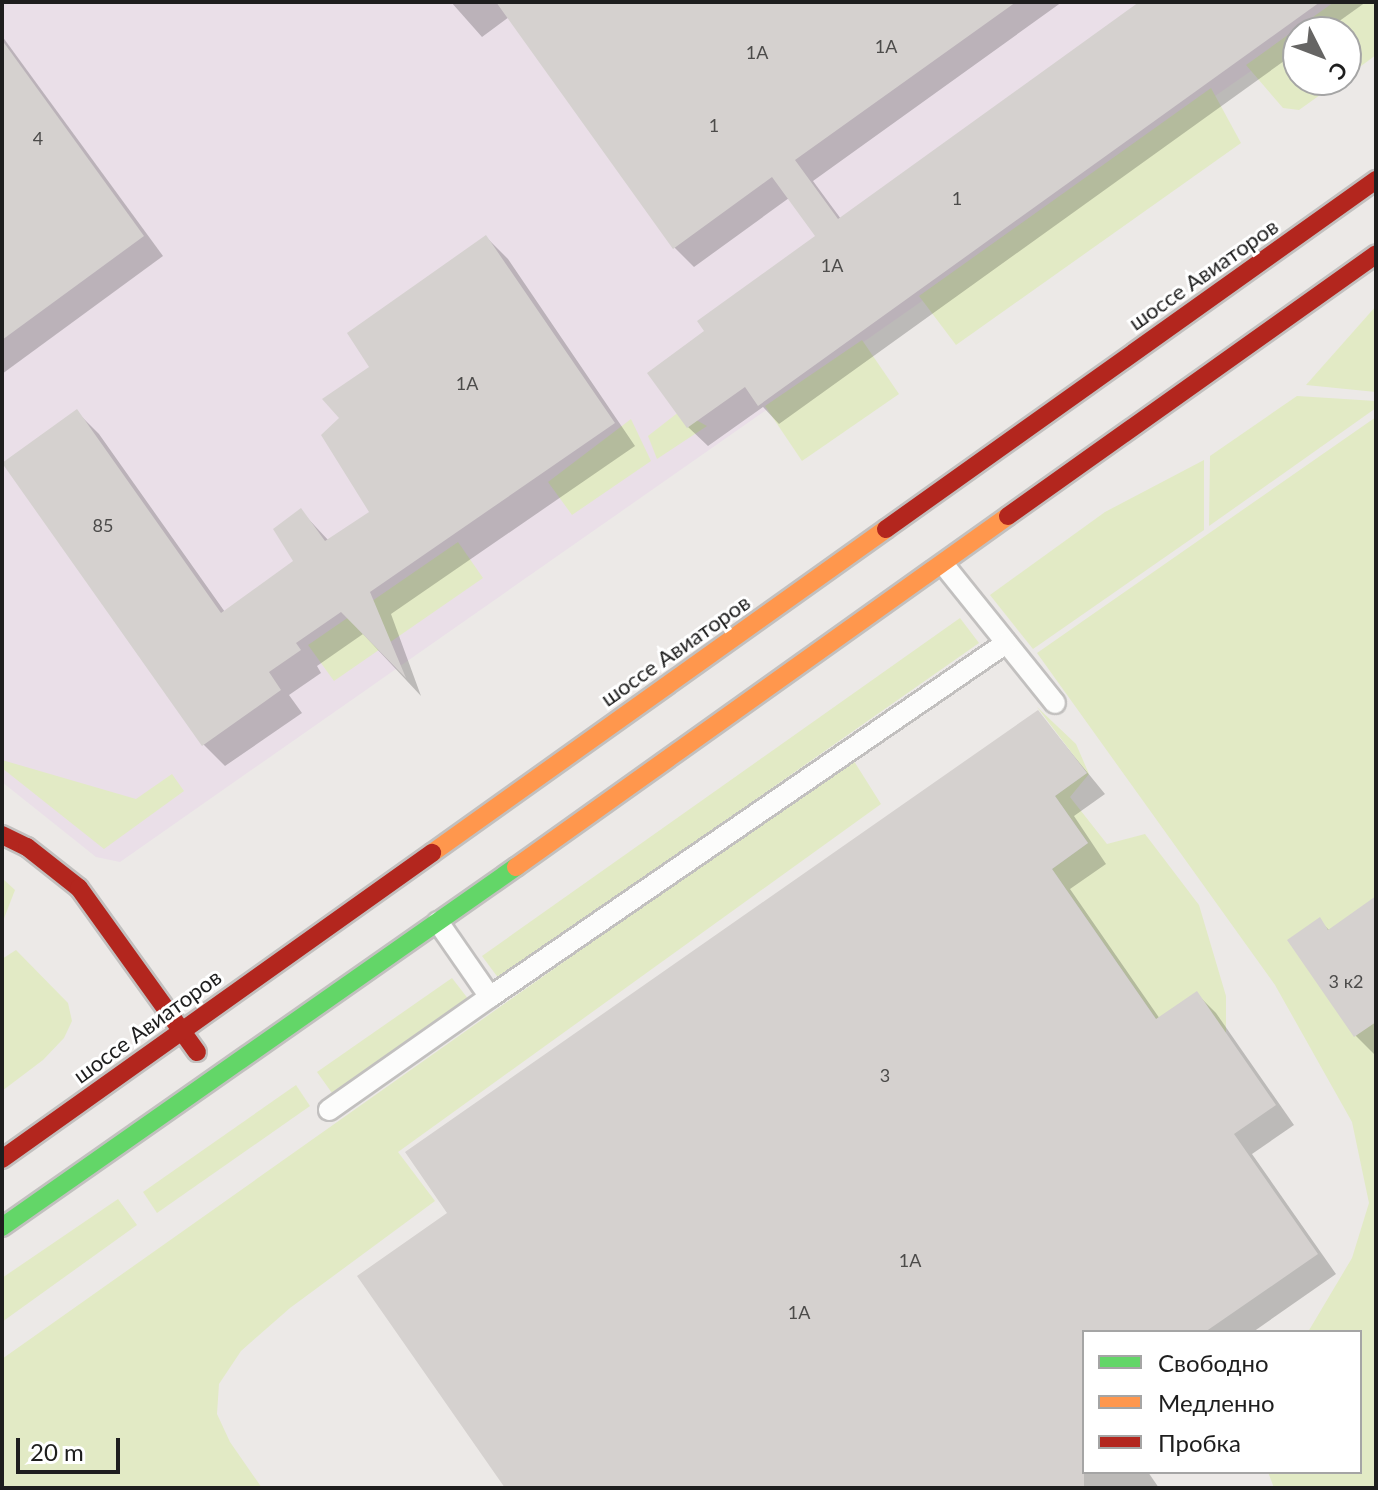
<!DOCTYPE html>
<meta charset="utf-8">
<style>
body{margin:0}
#map{position:relative;width:1378px;height:1490px;overflow:hidden;background:#ece9e7;font-family:Lato,sans-serif}
div>[style]{position:absolute}
.industrial>*{inset:0;background:#eadfe8}
.grass>*{inset:0;background:#e2eac5}
.shadow>*{inset:0;background:#0003}
.building>*{inset:0;background:#d5d1cf}
.roads{filter:drop-shadow(2px 0 #c2c0bf) drop-shadow(-2px 0 #c2c0bf) drop-shadow(0 2px #c2c0bf) drop-shadow(0 -2px #c2c0bf)}
.lane>*{height:20px;margin:-10px;padding:0 10px;transform-origin:10px;border-radius:10px;background:#fcfcfb}
.fast>*{height:18px;margin:-9px;padding:0 9px;transform-origin:9px;border-radius:9px;background:#63d668}
.slow>*{height:18px;margin:-9px;padding:0 9px;transform-origin:9px;border-radius:9px;background:#ff974d}
.jam>*{height:18px;margin:-9px;padding:0 9px;transform-origin:9px;border-radius:9px;background:#b3261e}
span{translate:-50% -50%;white-space:nowrap;text-align:center;line-height:1.15;-webkit-text-stroke:6px #fff;paint-order:stroke}
.number-label{font-size:18px;color:#4c4b4a}
.number-label span{-webkit-text-stroke-width:0}
.street-label{font-size:22px;color:#1e1e1e}
.frame{position:absolute;inset:0;border:4px solid #1e1e1e;pointer-events:none}
.legend{position:absolute;left:1082px;top:1330px;width:280px;height:144px;box-sizing:border-box;background:#fff;border:2px solid #a5a5a5;margin:0;padding:10px 14px;list-style:none;font-size:24px;color:#1e1e1e}
.legend li{display:flex;align-items:center;gap:16px;height:40px}
.legend b{width:40px;border:2px solid #a5a5a5}
.north{position:absolute;left:1282px;top:16px;width:80px;height:80px;box-sizing:border-box;background:#fff;border:2px solid #a5a5a5;border-radius:50%;rotate:132deg;font-size:22px;font-weight:700;line-height:32px;text-align:center;color:#1e1e1e}
.north::after{content:'';display:block;margin:auto;width:28px;height:36px;background:#666564;clip-path:polygon(50% 0,100% 100%,50% 72%,0 100%)}
.scale{position:absolute;left:16px;top:1438px;width:104px;height:36px;box-sizing:border-box;border:4px solid #1e1e1e;border-top:0;padding-left:10px;font-size:24px;line-height:28px;white-space:nowrap;color:#1e1e1e;-webkit-text-stroke:6px #fff;paint-order:stroke}
</style>
<div id="map">
<div class="industrial">
<i style="clip-path:polygon(2px 2px,1350px 2px,1298px 32px,1298px 38px,120px 862px,96px 857px,2px 782px)"></i>
</div>
<div class="grass">
<i style="clip-path:polygon(1334px 2px,1376px 2px,1376px 55px,1346px 77px,1346px 32px,1298px 32px,1298px 80px,1341px 80px,1299px 110px,1283px 108px,1246px 65px)"></i>
<i style="clip-path:polygon(1211px 88px,1241px 143px,956px 345px,919px 296px)"></i>
<i style="clip-path:polygon(1376px 306px,1376px 392px,1306px 385px)"></i>
<i style="clip-path:polygon(862px 340px,899px 394px,802px 461px,765px 406px)"></i>
<i style="clip-path:polygon(1297px 396px,1376px 401px,1376px 408px,1209px 526px,1210px 456px)"></i>
<i style="clip-path:polygon(680px 411px,707px 426px,657px 459px,648px 436px)"></i>
<i style="clip-path:polygon(1376px 417px,1376px 1488px,1274px 1488px,1268px 1472px,1360px 1472px,1360px 1332px,1308px 1332px,1352px 1258px,1369px 1203px,1352px 1122px,1275px 985px,1037px 653px)"></i>
<i style="clip-path:polygon(631px 419px,651px 461px,572px 515px,548px 482px)"></i>
<i style="clip-path:polygon(1204px 460px,1204px 530px,1033px 649px,990px 595px,1105px 512px)"></i>
<i style="clip-path:polygon(458px 542px,483px 578px,334px 681px,308px 645px)"></i>
<i style="clip-path:polygon(960px 618px,979px 643px,499px 979px,482px 956px)"></i>
<i style="clip-path:polygon(1037px 707px,1076px 744px,1089px 774px,1070px 797px,1107px 844px,1145px 834px,1199px 905px,1226px 996px,1226px 1033px,1156px 1019px,1052px 869px,1088px 843px,1055px 796px,1087px 773px)"></i>
<i style="clip-path:polygon(852px 758px,881px 804px,398px 1152px,435px 1201px,290px 1308px,241px 1351px,219px 1384px,217px 1414px,230px 1442px,262px 1488px,2px 1488px,2px 1359px)"></i>
<i style="clip-path:polygon(2px 760px,136px 799px,172px 774px,184px 791px,104px 849px,2px 768px)"></i>
<i style="clip-path:polygon(2px 878px,15px 890px,3px 921px,2px 921px)"></i>
<i style="clip-path:polygon(16px 950px,68px 1003px,72px 1021px,64px 1038px,43px 1060px,2px 1091px,2px 959px)"></i>
<i style="clip-path:polygon(452px 978px,469px 1000px,332px 1093px,317px 1072px)"></i>
<i style="clip-path:polygon(296px 1085px,310px 1106px,157px 1213px,143px 1192px)"></i>
<i style="clip-path:polygon(118px 1199px,137px 1225px,2px 1322px,2px 1278px)"></i>
</div>
<div class="shadow">
<i style="clip-path:polygon(451px 2px,1062px 2px,813px 181px,841px 219px,1143px 2px,1366px 2px,1324px 32px,1298px 32px,1298px 51px,779px 424px,763px 407px,708px 446px,688px 427px,707px 332px,817px 237px,789px 198px,694px 267px,674px 247px,509px 17px,482px 37px)"></i>
<i style="clip-path:polygon(2px 36px,163px 256px,2px 374px)"></i>
<i style="clip-path:polygon(486px 237px,508px 259px,635px 446px,391px 614px,421px 696px,363px 634px,317px 666px,321px 673px,289px 695px,302px 713px,225px 766px,203px 744px,77px 412px,99px 434px,225px 612px,296px 561px,301px 511px,329px 541px,372px 513px,342px 419px,372px 368px)"></i>
<i style="clip-path:polygon(1038px 712px,1105px 794px,1074px 816px,1106px 864px,1070px 889px,1160px 1019px,1197px 994px,1216px 1013px,1294px 1125px,1252px 1154px,1336px 1274px,1253px 1332px,1084px 1332px,1084px 1472px,1148px 1472px,1159px 1488px,507px 1488px,450px 1214px)"></i>
<i style="clip-path:polygon(1376px 899px,1376px 1055px,1375px 1055px,1356px 1036px,1319px 920px,1330px 931px)"></i>
</div>
<div class="building">
<i style="clip-path:polygon(496px 2px,1016px 2px,795px 160px,838px 219px,1139px 2px,1320px 2px,758px 406px,745px 387px,687px 428px,647px 373px,704px 331px,697px 321px,815px 236px,772px 177px,673px 249px)"></i>
<i style="clip-path:polygon(2px 40px,144px 236px,2px 340px)"></i>
<i style="clip-path:polygon(486px 235px,615px 423px,370px 592px,406px 678px,341px 612px,296px 643px,301px 650px,269px 672px,281px 690px,202px 746px,2px 463px,77px 409px,221px 613px,293px 561px,273px 529px,301px 508px,325px 541px,369px 512px,321px 435px,339px 418px,322px 399px,369px 367px,347px 333px)"></i>
<i style="clip-path:polygon(1038px 710px,1087px 773px,1055px 796px,1088px 843px,1052px 869px,1156px 1019px,1197px 991px,1276px 1105px,1234px 1134px,1318px 1254px,1205px 1332px,1084px 1332px,1084px 1488px,505px 1488px,357px 1276px,447px 1213px,405px 1152px)"></i>
<i style="clip-path:polygon(1376px 896px,1376px 1022px,1354px 1037px,1287px 940px,1320px 917px,1328px 930px)"></i>
</div>
<div class="roads">
<div class="lane">
<i style="left:944px;top:565px;width:177px;rotate:51.2deg"></i>
<i style="left:438px;top:922px;width:91px;rotate:55.3deg"></i>
<i style="left:490px;top:997px;width:626px;rotate:-34.45deg"></i>
<i style="left:329px;top:1110px;width:197px;rotate:-35.1deg"></i>
</div>
<div class="fast">
<i style="left:2px;top:1227px;width:628px;rotate:-35.01deg"></i>
</div>
<div class="slow">
<i style="left:432px;top:853px;width:558px;rotate:-35.51deg"></i>
<i style="left:516px;top:867px;width:604px;rotate:-35.5deg"></i>
</div>
<div class="jam">
<i style="left:1008px;top:516px;width:452px;rotate:-35.4deg"></i>
<i style="left:886px;top:529px;width:602px;rotate:-35.46deg"></i>
<i style="left:2px;top:835px;width:28px;rotate:26deg"></i>
<i style="left:27px;top:847px;width:66px;rotate:38.3deg"></i>
<i style="left:79px;top:888px;width:202px;rotate:54.3deg"></i>
<i style="left:2px;top:1159px;width:528px;rotate:-35.44deg"></i>
</div>
</div>
<div class="number-label">
<span style="left:886px;top:46px">1А</span>
<span style="left:757px;top:52px">1А</span>
<span style="left:714px;top:125px">1</span>
<span style="left:38px;top:138px">4</span>
<span style="left:957px;top:198px">1</span>
<span style="left:832px;top:265px">1А</span>
<span style="left:467px;top:383px">1А</span>
<span style="left:103px;top:525px">85</span>
<span style="left:1346px;top:981px">3 к2</span>
<span style="left:885px;top:1075px">3</span>
<span style="left:910px;top:1260px">1А</span>
<span style="left:799px;top:1312px">1А</span>
</div>
<div class="street-label">
<span style="left:1203px;top:274px;rotate:-35deg">шоссе Авиаторов</span>
<span style="left:675px;top:650px;rotate:-35deg">шоссе Авиаторов</span>
<span style="left:147px;top:1026px;rotate:-36deg">шоссе Авиаторов</span>
</div>
<div class="frame"></div>
<ul class="legend">
<li><b style="height:10px;background:#63d668"></b>Свободно</li>
<li><b style="height:10px;background:#ff974d"></b>Медленно</li>
<li><b style="height:10px;background:#b3261e"></b>Пробка</li>
</ul>
<div class="north">С</div>
<div class="scale">20 m</div>
</div>
